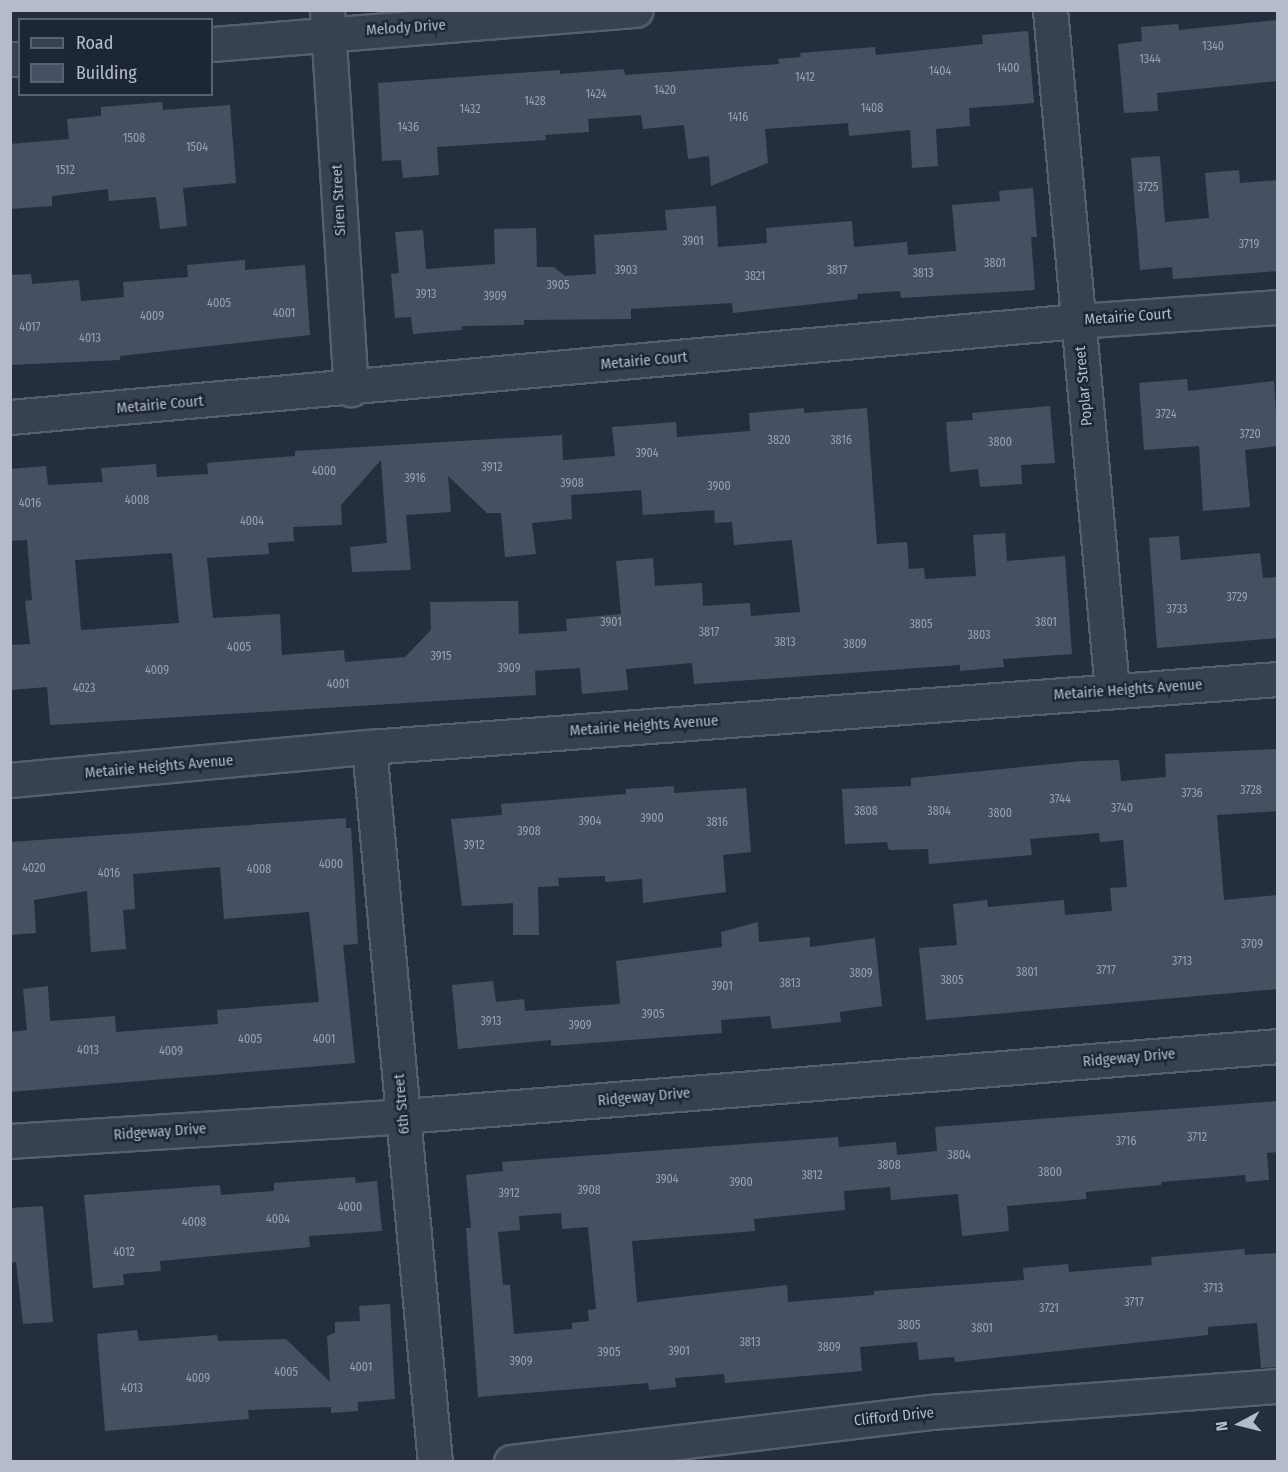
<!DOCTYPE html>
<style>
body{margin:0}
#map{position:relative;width:1288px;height:1472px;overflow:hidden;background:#242f3e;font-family:"Fira Sans Condensed",sans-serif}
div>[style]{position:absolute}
.building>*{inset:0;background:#455162}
.roads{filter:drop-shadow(2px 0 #565f6c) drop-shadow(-2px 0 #565f6c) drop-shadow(0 2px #565f6c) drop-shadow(0 -2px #565f6c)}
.minor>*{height:33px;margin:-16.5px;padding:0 16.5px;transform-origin:16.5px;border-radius:16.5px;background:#38414e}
span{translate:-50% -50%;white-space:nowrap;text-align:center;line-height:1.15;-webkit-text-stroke:5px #1d2633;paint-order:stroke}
.number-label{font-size:12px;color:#98a1af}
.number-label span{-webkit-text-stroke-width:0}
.street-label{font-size:15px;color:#b4bcc9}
.frame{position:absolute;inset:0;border:12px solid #b4bcc9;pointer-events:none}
.legend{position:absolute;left:18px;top:18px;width:195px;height:78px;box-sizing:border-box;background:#1d2633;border:2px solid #59626f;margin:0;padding:8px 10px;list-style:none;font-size:18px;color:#b4bcc9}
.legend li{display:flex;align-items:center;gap:12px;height:30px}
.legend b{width:30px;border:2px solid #59626f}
.north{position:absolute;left:1210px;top:1394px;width:60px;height:60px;-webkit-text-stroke:4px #1d2633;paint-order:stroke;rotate:263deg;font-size:16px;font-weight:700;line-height:24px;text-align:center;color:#b4bcc9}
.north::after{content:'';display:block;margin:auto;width:21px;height:27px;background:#b4bcc9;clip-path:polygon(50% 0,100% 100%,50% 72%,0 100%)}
</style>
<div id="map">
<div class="building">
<i style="clip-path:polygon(1278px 20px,1278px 81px,1157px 93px,1158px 111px,1124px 113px,1118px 44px,1142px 41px,1141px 27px,1178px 24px,1179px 30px)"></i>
<i style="clip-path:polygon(1028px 31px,1034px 103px,969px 108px,970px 126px,936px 129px,938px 166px,912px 168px,910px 130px,849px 136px,848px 123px,765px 129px,768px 163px,711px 186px,709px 156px,688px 159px,684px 125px,643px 129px,641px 115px,588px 119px,589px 132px,545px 135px,546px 140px,437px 147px,439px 175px,403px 178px,401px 160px,382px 161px,378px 83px,560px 70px,560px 74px,624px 69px,625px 75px,779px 64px,778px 59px,801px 57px,800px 53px,875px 47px,876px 55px,983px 44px,982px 35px)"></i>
<i style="clip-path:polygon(162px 102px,163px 110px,230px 105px,236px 183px,183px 188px,187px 226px,160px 229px,156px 197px,109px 201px,108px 189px,52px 196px,52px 206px,10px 209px,10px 144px,69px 139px,67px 119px,101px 116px,101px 107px)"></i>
<i style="clip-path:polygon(1160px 156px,1165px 222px,1209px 218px,1205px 173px,1239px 170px,1240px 183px,1278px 180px,1278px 271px,1173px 279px,1172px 267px,1140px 270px,1131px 158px)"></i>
<i style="clip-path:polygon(1033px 188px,1037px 237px,1031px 237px,1035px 290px,901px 298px,900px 291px,857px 294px,858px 299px,733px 313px,732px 303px,631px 309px,631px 319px,524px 320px,524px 325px,462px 326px,462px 330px,413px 334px,411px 317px,395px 318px,391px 274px,399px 273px,395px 232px,423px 230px,426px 269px,495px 264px,494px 229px,536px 228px,537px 267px,554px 267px,565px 276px,596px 274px,594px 235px,667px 230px,665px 210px,716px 206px,718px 247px,767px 243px,766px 228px,852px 221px,854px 247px,907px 242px,908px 255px,956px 251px,952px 205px,1000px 201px,999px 191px)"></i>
<i style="clip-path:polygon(245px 260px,245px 270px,305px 265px,310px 335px,120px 356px,120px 360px,10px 365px,10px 275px,31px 274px,32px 284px,79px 280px,81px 301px,124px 297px,123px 282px,188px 277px,187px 265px)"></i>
<i style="clip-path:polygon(1187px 379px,1188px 391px,1274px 381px,1278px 446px,1245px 450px,1250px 507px,1203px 511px,1199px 446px,1144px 450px,1139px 383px)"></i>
<i style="clip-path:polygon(1050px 406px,1055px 463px,1021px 465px,1022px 484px,980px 487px,978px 469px,950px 472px,946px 422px,973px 420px,972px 413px)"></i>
<i style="clip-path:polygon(evenodd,804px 408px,804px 413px,867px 408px,877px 544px,907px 542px,909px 569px,924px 568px,925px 579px,976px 576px,973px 535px,1005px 533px,1007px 561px,1065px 556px,1072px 654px,1003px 659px,1004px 667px,960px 671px,960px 665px,694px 684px,692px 663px,626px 669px,628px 690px,582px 694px,580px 668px,535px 671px,536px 695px,50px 725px,47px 687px,10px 690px,10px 645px,30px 644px,25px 601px,32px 600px,27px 540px,10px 541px,10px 469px,46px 466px,48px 485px,103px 482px,101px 468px,156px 464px,157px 477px,208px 474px,207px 463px,295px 456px,295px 451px,562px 435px,563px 460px,615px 456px,612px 427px,676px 422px,677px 437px,750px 431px,749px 413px,804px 408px,381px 460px,387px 543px,350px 547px,352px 572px,411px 570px,406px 515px,451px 512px,448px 476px,487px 513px,501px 513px,505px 557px,536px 554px,532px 523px,572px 519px,571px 495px,641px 490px,643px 515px,714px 510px,715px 523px,732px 522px,734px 545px,792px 540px,800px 612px,751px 616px,750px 603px,703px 606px,702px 583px,655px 586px,653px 558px,616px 561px,621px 614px,566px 619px,567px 631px,519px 634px,518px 601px,430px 602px,431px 630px,405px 657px,345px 662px,344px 650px,282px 655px,280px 614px,213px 618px,207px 558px,269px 554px,268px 543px,294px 541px,293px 527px,342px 525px,341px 505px,381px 460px,804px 408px,172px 553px,179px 623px,81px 630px,75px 560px,172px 553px)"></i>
<i style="clip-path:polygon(1179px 536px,1181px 560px,1260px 553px,1263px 578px,1278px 577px,1278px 638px,1157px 648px,1149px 538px)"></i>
<i style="clip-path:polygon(1276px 749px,1278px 811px,1217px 815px,1224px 900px,1278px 895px,1278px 989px,926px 1020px,919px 948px,957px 945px,953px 904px,987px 900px,988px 907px,1064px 900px,1065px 915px,1112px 911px,1110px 888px,1127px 887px,1123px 840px,1100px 842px,1099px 833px,1030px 839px,1032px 855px,929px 864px,928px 849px,889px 850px,887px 842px,845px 844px,842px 789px,911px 786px,911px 778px,1083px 761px,1119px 760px,1121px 781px,1166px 777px,1165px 754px)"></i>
<i style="clip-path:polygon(674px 786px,674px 793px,746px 788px,751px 852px,723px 855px,726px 892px,643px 903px,642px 879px,605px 882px,605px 876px,558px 878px,559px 886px,538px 887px,539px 935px,513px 935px,513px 903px,462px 906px,451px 819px,502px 815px,501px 804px,626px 794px,626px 789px)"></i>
<i style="clip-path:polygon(346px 818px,346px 828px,351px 828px,358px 944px,343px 945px,355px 1063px,10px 1092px,10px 1032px,27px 1030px,23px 989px,48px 986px,50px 1021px,115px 1016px,116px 1032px,218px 1024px,217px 1010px,319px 1002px,309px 912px,224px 919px,220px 867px,133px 874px,135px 909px,123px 910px,126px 949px,91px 952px,87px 891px,34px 900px,36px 933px,10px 935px,10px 842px)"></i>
<i style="clip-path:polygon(758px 922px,759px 942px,810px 937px,810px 947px,875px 938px,882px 1006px,840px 1012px,841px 1022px,772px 1029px,770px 1016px,721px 1020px,722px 1033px,551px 1046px,551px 1040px,458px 1049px,452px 985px,493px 981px,496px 1002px,524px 999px,525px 1011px,620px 1004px,616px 961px,722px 947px,721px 932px)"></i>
<i style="clip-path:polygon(evenodd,1278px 1101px,1278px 1152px,1267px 1153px,1269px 1180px,1246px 1182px,1245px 1175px,1161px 1182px,1161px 1185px,1086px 1192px,1086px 1199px,1007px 1206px,1009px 1231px,962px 1236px,958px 1194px,891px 1200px,890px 1187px,844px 1191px,845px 1210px,754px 1219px,755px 1231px,632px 1241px,637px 1302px,787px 1285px,788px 1302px,874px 1295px,874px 1291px,1024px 1280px,1023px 1268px,1068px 1264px,1069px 1272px,1152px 1265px,1151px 1257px,1244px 1249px,1245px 1255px,1278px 1253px,1278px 1367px,1261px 1368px,1257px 1323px,1208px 1327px,1208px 1335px,955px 1362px,954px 1357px,919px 1360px,917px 1342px,860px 1347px,862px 1371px,725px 1383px,724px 1374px,675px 1378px,676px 1387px,649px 1390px,648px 1383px,478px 1397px,466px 1228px,471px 1228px,466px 1175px,503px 1171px,502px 1162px,838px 1137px,839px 1147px,896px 1142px,897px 1155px,937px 1151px,935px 1127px,1278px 1101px,561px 1213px,562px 1229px,588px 1227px,596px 1309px,588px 1310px,589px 1321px,572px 1323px,572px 1329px,514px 1334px,510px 1285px,503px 1285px,498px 1232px,520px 1230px,519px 1216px,561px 1213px)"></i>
<i style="clip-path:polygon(355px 1177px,356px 1183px,377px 1181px,382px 1231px,309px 1236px,310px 1247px,160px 1261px,161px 1271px,123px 1274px,124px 1285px,93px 1288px,84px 1195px,220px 1185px,221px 1195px,274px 1191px,274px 1183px)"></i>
<i style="clip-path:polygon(43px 1206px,53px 1322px,23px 1324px,16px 1262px,10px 1263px,10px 1208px)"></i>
<i style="clip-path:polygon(390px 1304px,395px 1399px,358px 1402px,358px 1411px,331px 1413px,331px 1407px,248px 1410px,249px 1419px,105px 1431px,97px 1334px,137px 1330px,139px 1341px,217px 1335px,218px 1341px,286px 1339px,330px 1382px,327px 1336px,335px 1333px,335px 1322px,360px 1321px,359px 1306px)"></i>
</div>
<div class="roads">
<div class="minor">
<i style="left:327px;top:10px;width:380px;rotate:86.4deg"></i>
<i style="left:1050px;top:10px;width:683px;rotate:84.79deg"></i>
<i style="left:212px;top:44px;width:425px;rotate:-4.6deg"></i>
<i style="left:10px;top:59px;width:10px"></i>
<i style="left:10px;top:417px;width:1072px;rotate:-5.14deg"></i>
<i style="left:1078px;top:321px;width:200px;rotate:-4deg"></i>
<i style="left:369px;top:747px;width:718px;rotate:84.73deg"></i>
<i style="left:10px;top:780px;width:361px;rotate:-5.3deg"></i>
<i style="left:369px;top:747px;width:912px;rotate:-4.28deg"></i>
<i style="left:10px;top:1141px;width:394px;rotate:-3.6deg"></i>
<i style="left:403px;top:1116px;width:878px;rotate:-4.57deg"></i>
<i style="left:511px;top:1462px;width:422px;rotate:-6.8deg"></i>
<i style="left:930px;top:1412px;width:349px;rotate:-4.3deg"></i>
</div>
</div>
<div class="number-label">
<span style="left:1213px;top:47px">1340</span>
<span style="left:1150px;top:60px">1344</span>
<span style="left:1008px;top:69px">1400</span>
<span style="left:940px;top:72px">1404</span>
<span style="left:805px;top:78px">1412</span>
<span style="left:665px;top:91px">1420</span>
<span style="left:596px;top:95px">1424</span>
<span style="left:535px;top:102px">1428</span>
<span style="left:872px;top:109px">1408</span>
<span style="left:470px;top:110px">1432</span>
<span style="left:738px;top:118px">1416</span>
<span style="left:408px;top:128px">1436</span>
<span style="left:134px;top:139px">1508</span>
<span style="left:197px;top:148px">1504</span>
<span style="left:65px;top:171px">1512</span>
<span style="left:1148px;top:188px">3725</span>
<span style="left:693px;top:242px">3901</span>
<span style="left:1249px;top:245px">3719</span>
<span style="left:995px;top:264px">3801</span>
<span style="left:626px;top:271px">3903</span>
<span style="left:837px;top:271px">3817</span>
<span style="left:923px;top:274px">3813</span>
<span style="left:755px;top:277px">3821</span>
<span style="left:558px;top:286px">3905</span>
<span style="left:426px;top:295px">3913</span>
<span style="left:495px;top:297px">3909</span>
<span style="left:219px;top:304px">4005</span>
<span style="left:284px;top:314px">4001</span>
<span style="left:152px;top:317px">4009</span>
<span style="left:30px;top:328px">4017</span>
<span style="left:90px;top:339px">4013</span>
<span style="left:1166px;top:415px">3724</span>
<span style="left:1250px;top:435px">3720</span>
<span style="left:779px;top:441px">3820</span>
<span style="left:841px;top:441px">3816</span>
<span style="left:1000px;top:443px">3800</span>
<span style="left:647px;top:454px">3904</span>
<span style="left:492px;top:468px">3912</span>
<span style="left:324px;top:472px">4000</span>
<span style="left:415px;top:479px">3916</span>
<span style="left:572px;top:484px">3908</span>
<span style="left:719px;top:487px">3900</span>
<span style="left:137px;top:501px">4008</span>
<span style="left:30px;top:504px">4016</span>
<span style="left:252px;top:522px">4004</span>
<span style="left:1237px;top:598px">3729</span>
<span style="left:1177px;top:610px">3733</span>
<span style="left:611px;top:623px">3901</span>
<span style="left:1046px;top:623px">3801</span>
<span style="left:921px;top:625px">3805</span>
<span style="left:709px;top:633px">3817</span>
<span style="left:979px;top:636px">3803</span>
<span style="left:785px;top:643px">3813</span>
<span style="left:855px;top:645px">3809</span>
<span style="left:239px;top:648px">4005</span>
<span style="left:441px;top:657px">3915</span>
<span style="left:509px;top:669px">3909</span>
<span style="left:157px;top:671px">4009</span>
<span style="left:338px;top:685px">4001</span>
<span style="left:84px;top:689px">4023</span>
<span style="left:1251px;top:791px">3728</span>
<span style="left:1192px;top:794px">3736</span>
<span style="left:1060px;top:800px">3744</span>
<span style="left:1122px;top:809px">3740</span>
<span style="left:866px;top:812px">3808</span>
<span style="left:939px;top:812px">3804</span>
<span style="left:1000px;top:814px">3800</span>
<span style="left:652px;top:819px">3900</span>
<span style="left:590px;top:822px">3904</span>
<span style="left:717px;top:823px">3816</span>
<span style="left:529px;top:832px">3908</span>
<span style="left:474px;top:846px">3912</span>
<span style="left:331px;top:865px">4000</span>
<span style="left:34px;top:869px">4020</span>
<span style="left:259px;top:870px">4008</span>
<span style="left:109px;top:874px">4016</span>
<span style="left:1252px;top:945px">3709</span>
<span style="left:1182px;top:962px">3713</span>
<span style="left:1106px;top:971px">3717</span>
<span style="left:1027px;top:973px">3801</span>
<span style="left:861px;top:974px">3809</span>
<span style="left:952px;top:981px">3805</span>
<span style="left:790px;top:984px">3813</span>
<span style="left:722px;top:987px">3901</span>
<span style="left:653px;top:1015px">3905</span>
<span style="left:491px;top:1022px">3913</span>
<span style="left:580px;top:1026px">3909</span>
<span style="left:250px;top:1040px">4005</span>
<span style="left:324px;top:1040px">4001</span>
<span style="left:88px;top:1051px">4013</span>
<span style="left:171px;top:1052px">4009</span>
<span style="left:1197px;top:1138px">3712</span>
<span style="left:1126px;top:1142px">3716</span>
<span style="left:959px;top:1156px">3804</span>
<span style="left:889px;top:1166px">3808</span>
<span style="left:1050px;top:1173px">3800</span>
<span style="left:812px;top:1176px">3812</span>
<span style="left:667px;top:1180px">3904</span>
<span style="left:741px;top:1183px">3900</span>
<span style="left:589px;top:1191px">3908</span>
<span style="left:509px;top:1194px">3912</span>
<span style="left:350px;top:1208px">4000</span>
<span style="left:278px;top:1220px">4004</span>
<span style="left:194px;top:1223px">4008</span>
<span style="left:124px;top:1253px">4012</span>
<span style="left:1213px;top:1289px">3713</span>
<span style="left:1134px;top:1303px">3717</span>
<span style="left:1049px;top:1309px">3721</span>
<span style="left:909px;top:1326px">3805</span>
<span style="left:982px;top:1329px">3801</span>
<span style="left:750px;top:1343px">3813</span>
<span style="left:829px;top:1348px">3809</span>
<span style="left:679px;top:1352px">3901</span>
<span style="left:609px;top:1353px">3905</span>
<span style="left:521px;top:1362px">3909</span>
<span style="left:361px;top:1368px">4001</span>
<span style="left:286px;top:1373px">4005</span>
<span style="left:198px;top:1379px">4009</span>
<span style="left:132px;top:1389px">4013</span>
</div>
<div class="street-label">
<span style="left:406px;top:28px;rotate:-4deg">Melody Drive</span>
<span style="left:339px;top:200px;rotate:-93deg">Siren Street</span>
<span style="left:1128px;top:317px;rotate:-4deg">Metairie Court</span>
<span style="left:644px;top:361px;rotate:-5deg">Metairie Court</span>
<span style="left:1084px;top:386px;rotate:-95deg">Poplar Street</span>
<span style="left:160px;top:405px;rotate:-5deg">Metairie Court</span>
<span style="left:1128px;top:690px;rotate:-4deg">Metairie Heights Avenue</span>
<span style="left:644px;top:726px;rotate:-4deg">Metairie Heights Avenue</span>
<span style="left:159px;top:767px;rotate:-5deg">Metairie Heights Avenue</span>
<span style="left:1129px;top:1058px;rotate:-5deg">Ridgeway Drive</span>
<span style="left:644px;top:1097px;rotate:-5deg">Ridgeway Drive</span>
<span style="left:402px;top:1104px;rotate:-95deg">6th Street</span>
<span style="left:160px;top:1132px;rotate:-4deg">Ridgeway Drive</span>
<span style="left:894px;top:1417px;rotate:-6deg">Clifford Drive</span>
</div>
<div class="frame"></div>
<ul class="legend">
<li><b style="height:8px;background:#38414e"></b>Road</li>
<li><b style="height:16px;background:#455162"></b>Building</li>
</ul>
<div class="north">N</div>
</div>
